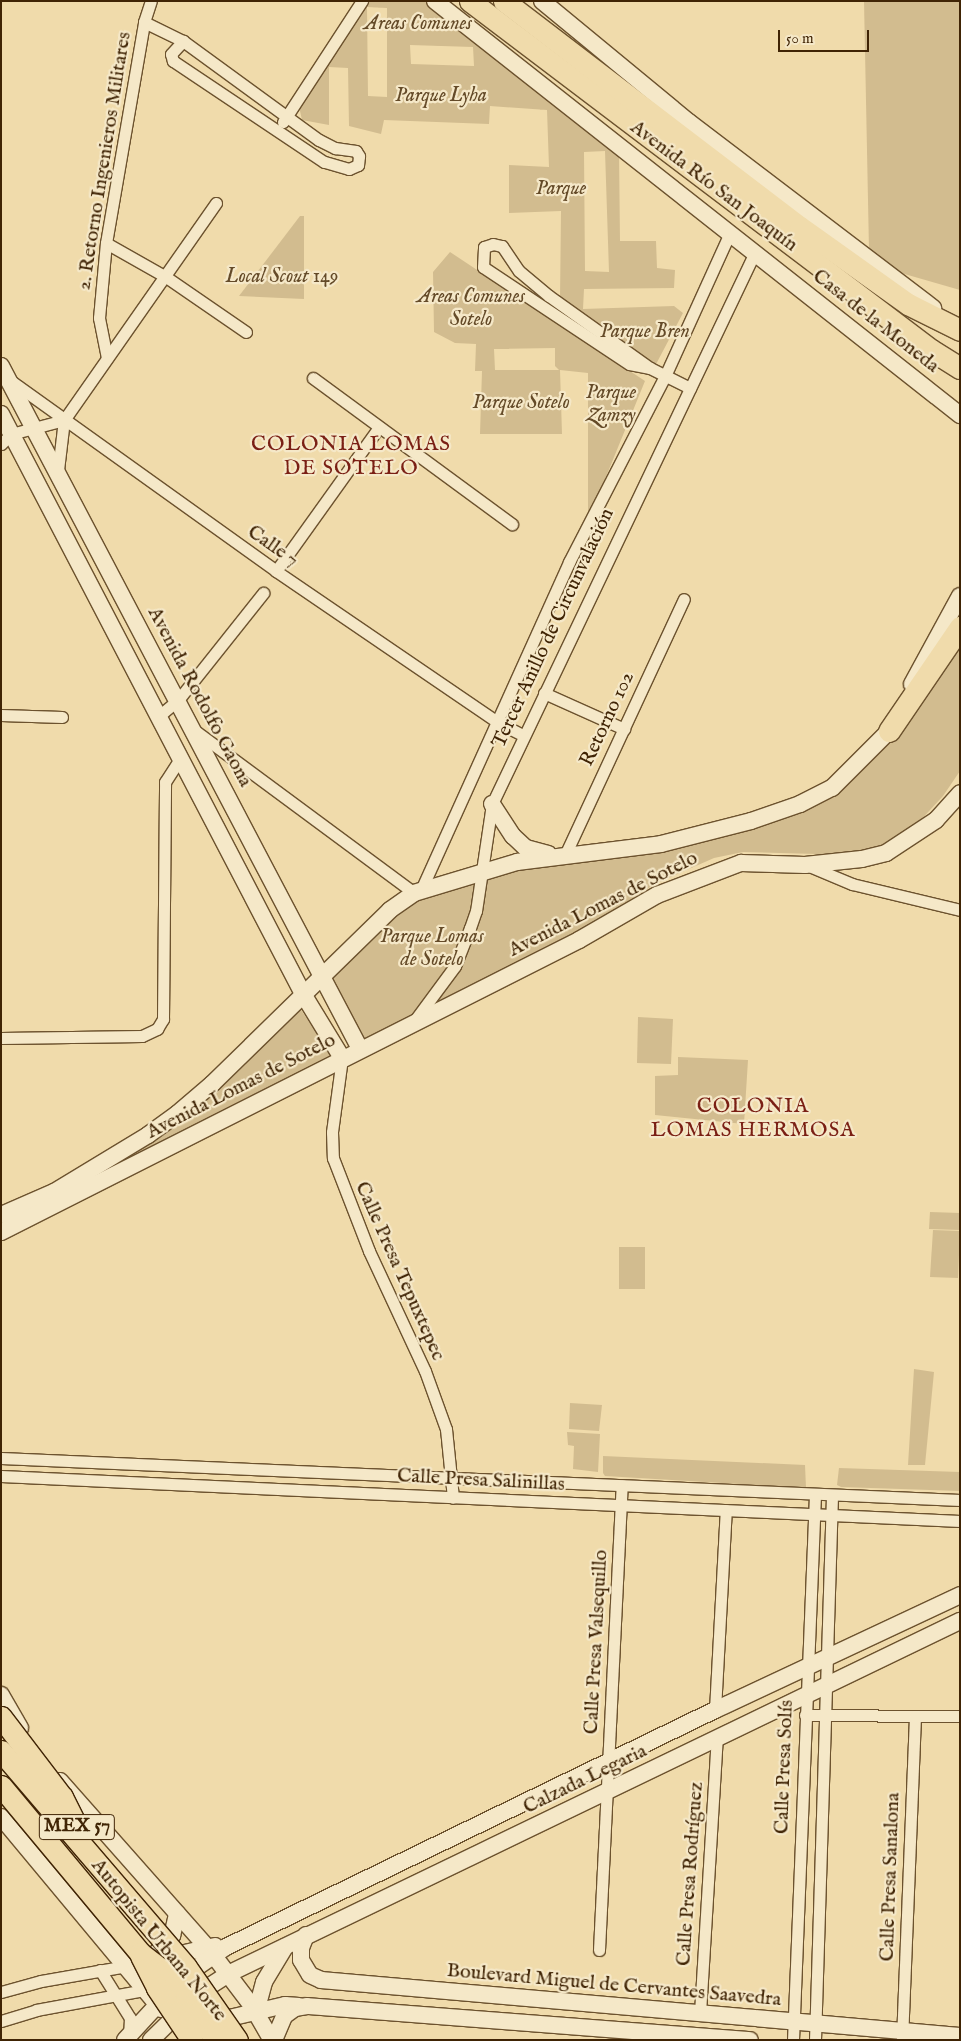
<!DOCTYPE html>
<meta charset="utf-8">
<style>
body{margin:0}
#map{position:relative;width:961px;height:2041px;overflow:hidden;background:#f0dbab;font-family:"IM FELL English",serif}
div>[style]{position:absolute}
.green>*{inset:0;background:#d2bc8f}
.roads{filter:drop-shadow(1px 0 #6c522e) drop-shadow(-1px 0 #6c522e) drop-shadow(0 1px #6c522e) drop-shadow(0 -1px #6c522e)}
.street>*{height:11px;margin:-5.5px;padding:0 5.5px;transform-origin:5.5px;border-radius:5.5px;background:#f5e8c8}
.secondary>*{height:16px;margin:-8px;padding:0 8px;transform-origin:8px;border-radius:8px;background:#f5e8c8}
.highway>*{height:21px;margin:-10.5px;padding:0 10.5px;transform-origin:10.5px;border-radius:10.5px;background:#f0dbab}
.bridges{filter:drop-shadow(1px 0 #402405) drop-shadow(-1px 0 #402405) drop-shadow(0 1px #402405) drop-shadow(0 -1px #402405)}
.highway-bridge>*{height:21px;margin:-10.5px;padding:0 10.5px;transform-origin:10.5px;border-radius:10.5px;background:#f0dbab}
span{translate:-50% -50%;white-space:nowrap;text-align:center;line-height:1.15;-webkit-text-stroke:4.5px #f5e8c8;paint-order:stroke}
.shield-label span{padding:1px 4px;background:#f5e8c8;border:1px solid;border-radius:4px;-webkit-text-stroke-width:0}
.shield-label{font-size:19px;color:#402405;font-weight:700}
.park-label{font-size:20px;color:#644a28;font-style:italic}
.street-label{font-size:20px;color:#402405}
.neighbourhood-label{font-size:21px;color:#7a1f14;letter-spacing:1px}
.frame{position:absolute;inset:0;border:2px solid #402405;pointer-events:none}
.scale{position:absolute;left:778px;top:30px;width:91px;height:22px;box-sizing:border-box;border:2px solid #402405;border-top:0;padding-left:6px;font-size:15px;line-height:18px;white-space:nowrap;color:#402405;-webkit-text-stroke:4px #f5e8c8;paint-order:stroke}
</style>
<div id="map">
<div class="green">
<i style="clip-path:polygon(evenodd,370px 1px,430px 1px,619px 152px,620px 241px,656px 241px,657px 268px,675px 270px,674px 288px,584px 289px,583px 309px,674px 306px,683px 313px,654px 368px,560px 299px,561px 211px,509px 213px,509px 165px,549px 167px,547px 110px,490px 106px,489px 124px,384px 120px,381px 134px,349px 126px,348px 68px,329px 67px,329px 125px,302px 120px,298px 102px,370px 1px,367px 7px,387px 8px,387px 97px,368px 96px,367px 7px,370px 1px,410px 45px,473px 47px,474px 66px,411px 64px,410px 45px,370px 1px,605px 151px,609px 272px,585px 271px,584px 152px,605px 151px)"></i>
<i style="clip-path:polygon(864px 1px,960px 1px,960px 290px,901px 273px,869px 250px)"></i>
<i style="clip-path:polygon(300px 216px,304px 216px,304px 299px,239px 296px)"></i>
<i style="clip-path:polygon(evenodd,450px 252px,645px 381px,588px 521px,588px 373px,560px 370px,562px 434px,480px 434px,482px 371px,475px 371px,476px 344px,455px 343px,434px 332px,433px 272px,450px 252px,555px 348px,555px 366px,559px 370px,495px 370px,494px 349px,555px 348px)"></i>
<i style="clip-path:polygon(960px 646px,960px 771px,943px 796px,917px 824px,890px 845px,852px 855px,743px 852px,714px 858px,655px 884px,595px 922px,359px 1045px,325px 981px,404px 906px,476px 878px,554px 864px,827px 797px)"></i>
<i style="clip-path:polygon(299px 1007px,333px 1057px,1px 1221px,163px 1130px)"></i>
<i style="clip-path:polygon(638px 1017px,673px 1019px,671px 1064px,637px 1063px)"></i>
<i style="clip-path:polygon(678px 1057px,748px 1060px,744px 1124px,655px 1115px,655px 1076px,678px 1075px)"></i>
<i style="clip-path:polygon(930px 1212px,960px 1213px,960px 1230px,929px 1229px)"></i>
<i style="clip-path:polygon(933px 1230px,960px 1231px,958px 1278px,930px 1277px)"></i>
<i style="clip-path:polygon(619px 1247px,645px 1247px,645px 1289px,619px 1289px)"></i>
<i style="clip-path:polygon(914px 1369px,934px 1372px,925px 1465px,908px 1465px)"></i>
<i style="clip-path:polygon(570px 1403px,602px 1405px,599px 1431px,569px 1429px)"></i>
<i style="clip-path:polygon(567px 1432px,600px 1434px,598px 1472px,573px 1469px,574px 1446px,568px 1445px)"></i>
<i style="clip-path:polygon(603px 1456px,805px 1465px,806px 1488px,605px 1476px,603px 1473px)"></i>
<i style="clip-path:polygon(839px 1468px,960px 1472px,960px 1491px,841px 1487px,837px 1485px)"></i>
</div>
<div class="roads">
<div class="street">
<i style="left:144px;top:22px;width:43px;rotate:26deg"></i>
<i style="left:183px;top:41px;width:168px;rotate:36.1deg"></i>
<i style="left:319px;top:140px;width:18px;rotate:27deg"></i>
<i style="left:335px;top:148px;width:21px;rotate:8deg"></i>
<i style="left:356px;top:151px;width:6px;rotate:59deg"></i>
<i style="left:359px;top:156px;width:9px;rotate:96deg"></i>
<i style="left:358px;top:165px;width:10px;rotate:156deg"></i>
<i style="left:349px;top:169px;width:26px;rotate:-164deg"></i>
<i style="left:324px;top:162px;width:182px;rotate:-146.2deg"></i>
<i style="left:173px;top:61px;width:7px;rotate:-106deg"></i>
<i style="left:171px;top:54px;width:18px;rotate:-47deg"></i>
<i style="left:283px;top:122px;width:145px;rotate:-56.9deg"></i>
<i style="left:106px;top:243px;width:69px;rotate:29.5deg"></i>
<i style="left:166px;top:277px;width:97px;rotate:34.5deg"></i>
<i style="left:107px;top:358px;width:41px;rotate:-101.3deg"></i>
<i style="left:99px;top:318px;width:75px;rotate:-84.7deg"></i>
<i style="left:106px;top:243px;width:224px;rotate:-80.2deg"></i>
<i style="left:144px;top:22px;width:22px;rotate:-72deg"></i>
<i style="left:650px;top:368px;width:21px;rotate:-169deg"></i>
<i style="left:629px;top:364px;width:175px;rotate:-146.4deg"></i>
<i style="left:483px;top:267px;width:20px;rotate:-87deg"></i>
<i style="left:484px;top:247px;width:9px;rotate:-18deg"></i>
<i style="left:493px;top:244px;width:9px;rotate:13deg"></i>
<i style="left:502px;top:246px;width:30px;rotate:56deg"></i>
<i style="left:519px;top:271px;width:39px;rotate:40deg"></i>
<i style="left:549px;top:296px;width:124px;rotate:35.5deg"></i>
<i style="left:650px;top:368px;width:45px;rotate:26.6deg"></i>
<i style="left:313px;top:378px;width:247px;rotate:36.3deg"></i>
<i style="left:11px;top:381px;width:326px;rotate:35.6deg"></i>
<i style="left:276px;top:571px;width:268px;rotate:34.3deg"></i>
<i style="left:497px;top:722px;width:29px;rotate:27deg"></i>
<i style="left:1px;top:444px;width:14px;rotate:-45deg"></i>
<i style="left:11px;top:434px;width:55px;rotate:-14.8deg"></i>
<i style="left:64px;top:420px;width:265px;rotate:-55deg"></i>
<i style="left:58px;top:470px;width:50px;rotate:-83.2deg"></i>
<i style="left:276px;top:571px;width:177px;rotate:-54.4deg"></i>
<i style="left:544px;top:693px;width:88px;rotate:24.2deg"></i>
<i style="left:1px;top:715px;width:61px;rotate:1.9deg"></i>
<i style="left:160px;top:715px;width:23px;rotate:-40deg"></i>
<i style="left:178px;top:700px;width:137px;rotate:-51.5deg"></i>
<i style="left:194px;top:730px;width:274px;rotate:36.5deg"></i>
<i style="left:565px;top:855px;width:282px;rotate:-65.1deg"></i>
<i style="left:809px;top:866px;width:47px;rotate:22.7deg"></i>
<i style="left:852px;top:884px;width:111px;rotate:13.5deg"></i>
<i style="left:421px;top:890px;width:360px;rotate:-65.7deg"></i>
<i style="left:569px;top:562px;width:209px;rotate:-62.7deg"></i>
<i style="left:665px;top:376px;width:157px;rotate:-65.6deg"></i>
<i style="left:415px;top:1020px;width:67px;rotate:-53.5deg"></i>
<i style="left:455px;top:966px;width:41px;rotate:-68.5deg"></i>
<i style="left:470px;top:928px;width:18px;rotate:-71deg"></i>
<i style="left:476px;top:911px;width:108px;rotate:-81.5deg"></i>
<i style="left:492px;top:804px;width:611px;rotate:-64.52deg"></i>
<i style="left:1px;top:1038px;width:141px;rotate:-0.8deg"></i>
<i style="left:142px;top:1036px;width:17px;rotate:-25deg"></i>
<i style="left:157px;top:1029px;width:12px;rotate:-59deg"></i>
<i style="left:163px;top:1019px;width:237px;rotate:-89.5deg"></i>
<i style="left:165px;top:782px;width:30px;rotate:-57deg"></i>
<i style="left:342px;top:1058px;width:75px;rotate:97.7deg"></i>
<i style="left:332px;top:1132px;width:26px;rotate:88deg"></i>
<i style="left:333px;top:1158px;width:100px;rotate:68.8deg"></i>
<i style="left:369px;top:1251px;width:132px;rotate:65deg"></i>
<i style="left:425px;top:1371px;width:62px;rotate:70.1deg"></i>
<i style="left:446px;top:1429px;width:69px;rotate:84.2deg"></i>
<i style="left:1px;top:1458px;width:960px;rotate:2.51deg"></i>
<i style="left:1px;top:1476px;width:960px;rotate:2.69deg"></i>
<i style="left:715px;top:1710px;width:200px;rotate:-86.9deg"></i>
<i style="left:805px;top:1715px;width:155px;rotate:0.4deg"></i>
<i style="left:599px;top:1950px;width:465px;rotate:-87.2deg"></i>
<i style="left:100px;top:1970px;width:57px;rotate:58deg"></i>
<i style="left:130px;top:2018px;width:17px;rotate:93deg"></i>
<i style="left:1px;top:1992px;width:41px;rotate:-15.4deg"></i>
<i style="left:41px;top:1981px;width:87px;rotate:-9.9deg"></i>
<i style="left:700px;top:2013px;width:277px;rotate:-86.5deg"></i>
<i style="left:1px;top:2021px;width:37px;rotate:-17deg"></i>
<i style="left:36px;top:2010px;width:111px;rotate:-10.4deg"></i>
<i style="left:793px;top:2040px;width:545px;rotate:-87.69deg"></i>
<i style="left:815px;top:2040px;width:544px;rotate:-88.21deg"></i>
<i style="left:902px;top:2040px;width:324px;rotate:-87.7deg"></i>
</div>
<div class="secondary">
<i style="left:435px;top:1px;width:669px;rotate:38.26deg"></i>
<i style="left:542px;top:1px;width:190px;rotate:39.5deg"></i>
<i style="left:689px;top:122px;width:307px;rotate:37.3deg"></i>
<i style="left:1px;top:366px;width:772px;rotate:62.27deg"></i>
<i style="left:1px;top:414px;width:654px;rotate:62.49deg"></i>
<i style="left:303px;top:994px;width:75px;rotate:58.6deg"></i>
<i style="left:912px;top:684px;width:100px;rotate:-61.4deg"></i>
<i style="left:492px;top:804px;width:38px;rotate:57deg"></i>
<i style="left:513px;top:836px;width:18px;rotate:43deg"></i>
<i style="left:526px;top:848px;width:23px;rotate:15deg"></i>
<i style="left:1px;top:1215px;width:58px;rotate:-23.5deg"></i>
<i style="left:54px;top:1192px;width:110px;rotate:-31.2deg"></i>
<i style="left:148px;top:1135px;width:37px;rotate:-36deg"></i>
<i style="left:178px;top:1113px;width:45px;rotate:-40.5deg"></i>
<i style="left:212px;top:1084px;width:249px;rotate:-44.3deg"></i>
<i style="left:390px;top:910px;width:29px;rotate:-35deg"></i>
<i style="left:414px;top:893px;width:108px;rotate:-16.8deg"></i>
<i style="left:517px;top:862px;width:145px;rotate:-7.1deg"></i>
<i style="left:661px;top:844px;width:93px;rotate:-14.3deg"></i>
<i style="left:751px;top:821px;width:52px;rotate:-19.1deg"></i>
<i style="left:800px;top:804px;width:36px;rotate:-27deg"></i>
<i style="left:832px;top:788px;width:81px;rotate:-45deg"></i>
<i style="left:889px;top:731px;width:10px;rotate:-61deg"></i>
<i style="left:1px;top:1232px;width:648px;rotate:-26.8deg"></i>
<i style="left:579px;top:940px;width:90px;rotate:-30deg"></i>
<i style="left:657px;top:895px;width:90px;rotate:-20.9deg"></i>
<i style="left:741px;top:863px;width:64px;rotate:1.8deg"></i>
<i style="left:805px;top:865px;width:57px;rotate:-6deg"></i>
<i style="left:862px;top:859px;width:25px;rotate:-14deg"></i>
<i style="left:886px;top:853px;width:60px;rotate:-33.4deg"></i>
<i style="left:936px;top:820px;width:36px;rotate:-48deg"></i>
<i style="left:1px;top:1695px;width:38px;rotate:60deg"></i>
<i style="left:60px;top:1781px;width:223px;rotate:48.5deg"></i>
<i style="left:208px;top:1948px;width:73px;rotate:52.8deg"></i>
<i style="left:252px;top:2006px;width:39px;rotate:60deg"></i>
<i style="left:1px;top:1817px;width:250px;rotate:50.2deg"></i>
<i style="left:306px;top:1935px;width:14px;rotate:111deg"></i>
<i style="left:301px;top:1948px;width:12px;rotate:90deg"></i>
<i style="left:301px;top:1960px;width:17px;rotate:59deg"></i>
<i style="left:310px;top:1975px;width:12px;rotate:24deg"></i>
<i style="left:321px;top:1980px;width:641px;rotate:5.01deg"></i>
<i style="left:158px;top:1951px;width:21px;rotate:-47deg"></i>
<i style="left:172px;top:1936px;width:23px;rotate:-77deg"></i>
<i style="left:141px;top:1963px;width:76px;rotate:-12.9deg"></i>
<i style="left:256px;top:2012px;width:31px;rotate:-75deg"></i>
<i style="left:264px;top:1982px;width:41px;rotate:-59deg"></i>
<i style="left:212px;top:2022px;width:75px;rotate:-13.1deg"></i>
<i style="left:285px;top:2005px;width:14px;rotate:4deg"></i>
<i style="left:125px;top:2040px;width:86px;rotate:-47.4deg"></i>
<i style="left:183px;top:1977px;width:52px;rotate:-34.9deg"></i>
<i style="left:226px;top:1947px;width:543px;rotate:-25.86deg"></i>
<i style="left:715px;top:1710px;width:271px;rotate:-25.1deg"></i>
<i style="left:151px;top:2040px;width:67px;rotate:-44.4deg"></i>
<i style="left:199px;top:1993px;width:35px;rotate:-33deg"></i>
<i style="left:228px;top:1974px;width:813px;rotate:-25.75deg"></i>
<i style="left:274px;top:2040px;width:26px;rotate:-67deg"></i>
<i style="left:284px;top:2016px;width:14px;rotate:-36deg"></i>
<i style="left:295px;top:2008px;width:12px;rotate:-9deg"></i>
<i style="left:307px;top:2006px;width:444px;rotate:4.4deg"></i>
</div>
<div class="highway">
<i style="left:470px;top:1px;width:578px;rotate:37.13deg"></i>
<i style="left:931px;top:350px;width:34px;rotate:32deg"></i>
<i style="left:504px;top:1px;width:372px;rotate:37.4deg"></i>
<i style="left:800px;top:227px;width:133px;rotate:35.5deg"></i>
<i style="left:908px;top:304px;width:58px;rotate:26.6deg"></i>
<i style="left:889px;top:731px;width:126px;rotate:-55.7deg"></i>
<i style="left:1px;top:1736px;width:36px;rotate:51deg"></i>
</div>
</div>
<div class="bridges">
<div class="highway-bridge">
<i style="left:1px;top:1717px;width:101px;rotate:52.7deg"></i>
<i style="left:62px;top:1797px;width:40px;rotate:63.4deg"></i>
<i style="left:1px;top:1751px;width:284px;rotate:49.4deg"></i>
<i style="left:186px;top:1967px;width:89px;rotate:55.1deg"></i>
<i style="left:1px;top:1786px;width:217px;rotate:50.2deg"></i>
<i style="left:140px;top:1953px;width:29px;rotate:38deg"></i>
<i style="left:163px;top:1971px;width:34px;rotate:47deg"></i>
<i style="left:186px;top:1996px;width:53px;rotate:55.7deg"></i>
<i style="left:141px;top:1956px;width:36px;rotate:63deg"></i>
<i style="left:157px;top:1988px;width:63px;rotate:56.1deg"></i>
</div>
</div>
<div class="shield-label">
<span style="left:77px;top:1827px">MEX 57</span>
</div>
<div class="park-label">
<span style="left:418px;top:23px">Areas Comunes</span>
<span style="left:441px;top:95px">Parque Lyha</span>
<span style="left:561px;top:188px">Parque</span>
<span style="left:282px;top:276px">Local Scout 149</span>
<span style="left:471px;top:308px">Areas Comunes<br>Sotelo</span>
<span style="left:645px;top:331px">Parque Bren</span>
<span style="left:611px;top:404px">Parque<br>Zamzy</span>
<span style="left:521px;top:402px">Parque Sotelo</span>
<span style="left:432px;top:948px">Parque Lomas<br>de Sotelo</span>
</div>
<div class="street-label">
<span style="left:104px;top:161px;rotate:-81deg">2. Retorno Ingenieros Militares</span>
<span style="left:714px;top:186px;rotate:37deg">Avenida Río San Joaquín</span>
<span style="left:876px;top:321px;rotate:38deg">Casa de la Moneda</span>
<span style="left:273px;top:546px;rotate:35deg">Calle 7</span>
<span style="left:553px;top:628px;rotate:-65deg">Tercer Anillo de Circunvalación</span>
<span style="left:200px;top:697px;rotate:62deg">Avenida Rodolfo Gaona</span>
<span style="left:607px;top:719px;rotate:-65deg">Retorno 102</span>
<span style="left:603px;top:904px;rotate:-27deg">Avenida Lomas de Sotelo</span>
<span style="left:241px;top:1086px;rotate:-27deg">Avenida Lomas de Sotelo</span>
<span style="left:400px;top:1271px;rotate:66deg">Calle Presa Tepuxtepec</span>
<span style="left:481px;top:1480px;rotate:3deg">Calle Presa Salinillas</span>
<span style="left:596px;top:1642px;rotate:-87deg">Calle Presa Valsequillo</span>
<span style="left:784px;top:1767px;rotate:-88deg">Calle Presa Solís</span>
<span style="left:585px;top:1779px;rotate:-26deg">Calzada Legaria</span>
<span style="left:690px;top:1874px;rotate:-86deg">Calle Presa Rodríguez</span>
<span style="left:890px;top:1877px;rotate:-88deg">Calle Presa Sanalona</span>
<span style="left:159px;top:1940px;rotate:51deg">Autopista Urbana Norte</span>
<span style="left:614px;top:1985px;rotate:5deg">Boulevard Miguel de Cervantes Saavedra</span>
</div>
<div class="neighbourhood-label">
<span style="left:351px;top:457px">COLONIA LOMAS<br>DE SOTELO</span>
<span style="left:753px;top:1119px">COLONIA<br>LOMAS HERMOSA</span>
</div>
<div class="frame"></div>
<div class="scale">50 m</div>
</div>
